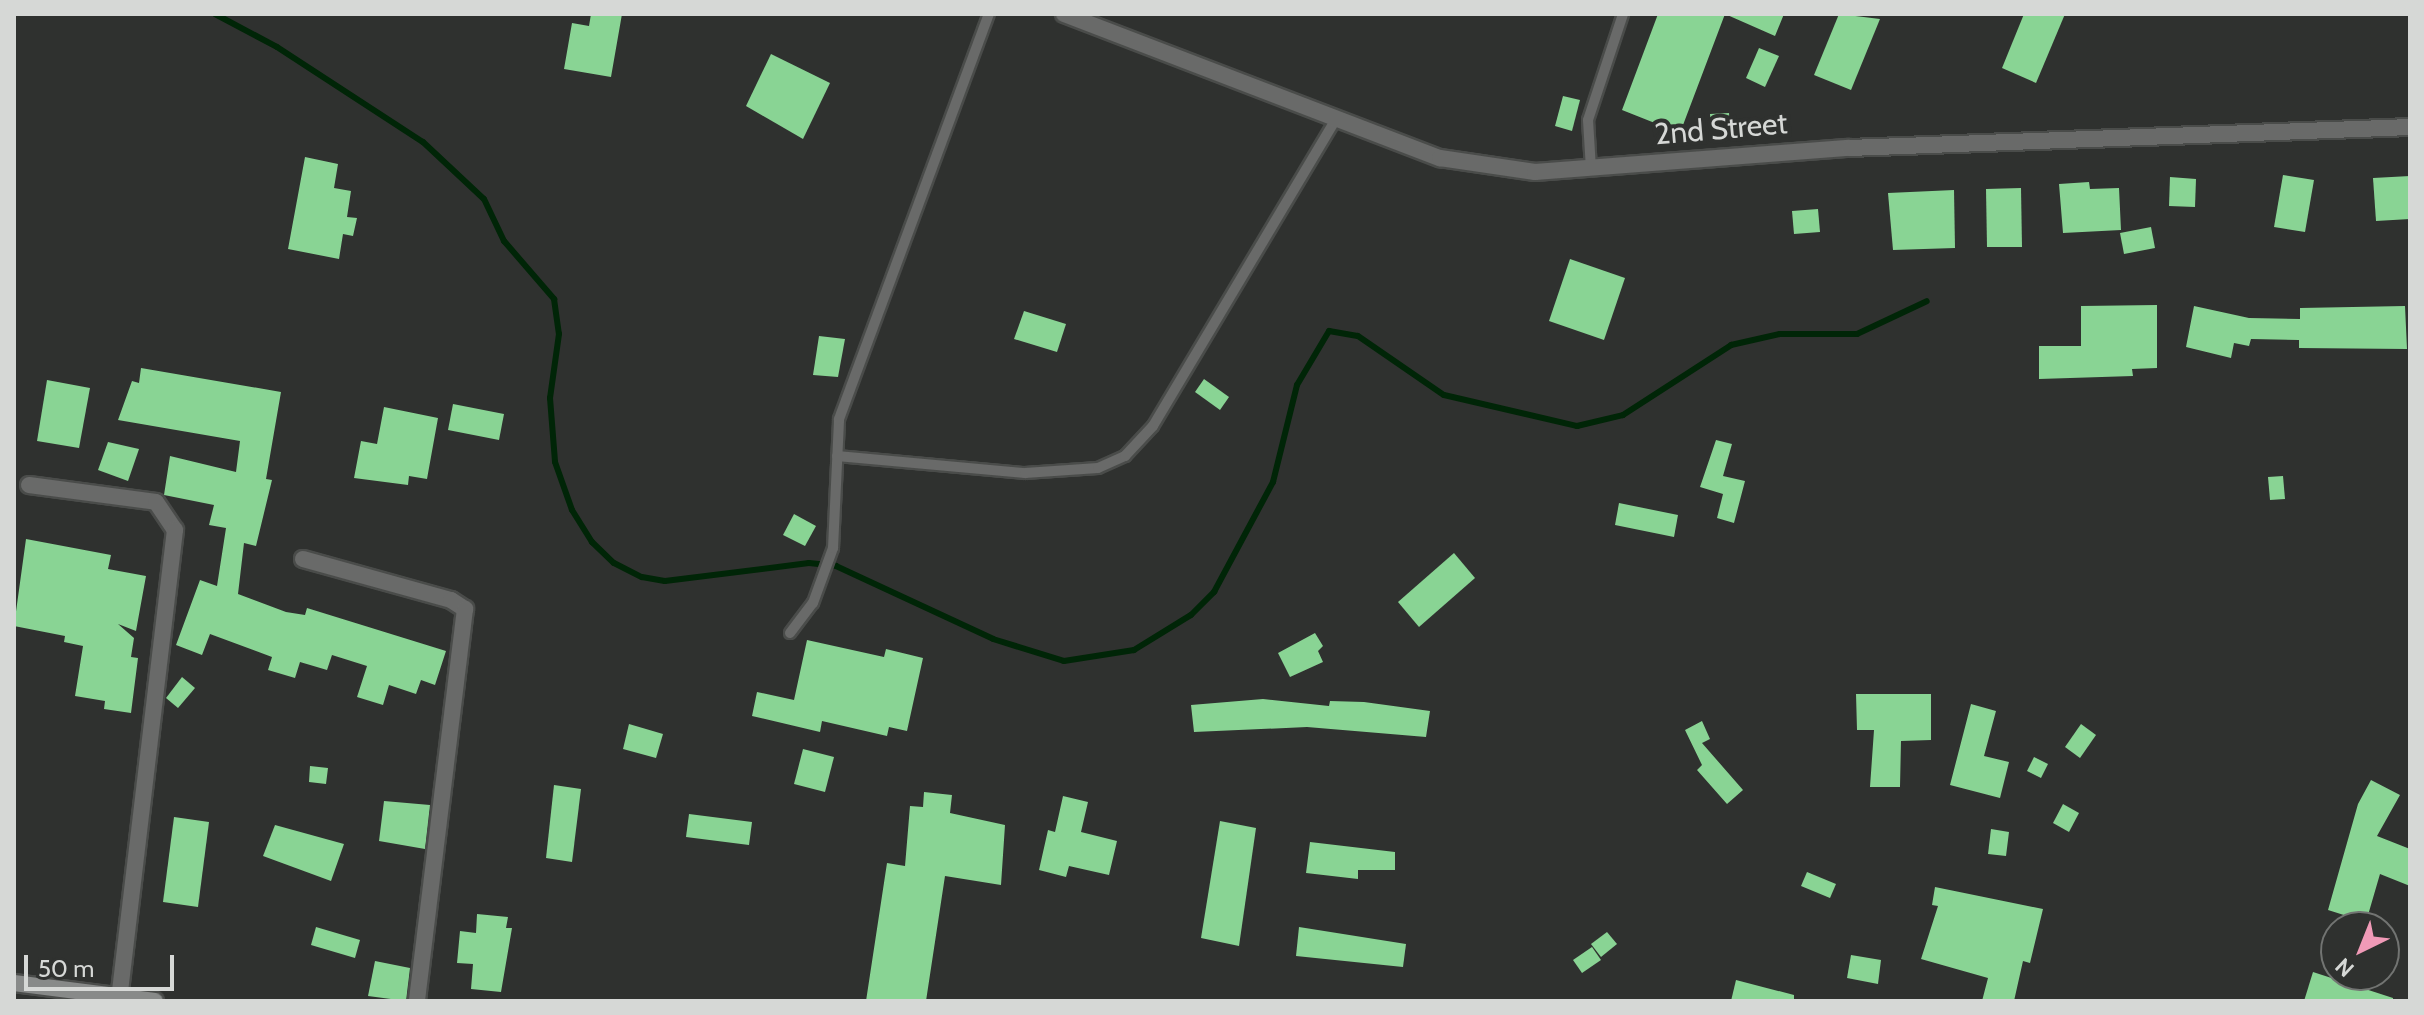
<!DOCTYPE html>
<style>
body{margin:0}
#map{position:relative;width:2424px;height:1015px;overflow:hidden;background:#2f312f;font-family:Cabin,sans-serif}
div>[style]{position:absolute}
.stream>*{height:6px;margin:-3px;padding:0 3px;transform-origin:3px;border-radius:3px;background:#002507}
.building>*{inset:0;background:#89d494}
.roads{filter:drop-shadow(2px 0 #4a4c4a) drop-shadow(-2px 0 #4a4c4a) drop-shadow(0 2px #4a4c4a) drop-shadow(0 -2px #4a4c4a)}
.service>*{height:10px;margin:-5px;padding:0 5px;transform-origin:5px;border-radius:5px;background:#696a69}
.minor>*{height:16px;margin:-8px;padding:0 8px;transform-origin:8px;border-radius:8px;background:#696a69}
.secondary>*{height:16px;margin:-8px;padding:0 8px;transform-origin:8px;border-radius:8px;background:#888a89}
span{translate:-50% -50%;white-space:nowrap;text-align:center;line-height:1.15;-webkit-text-stroke:8px #2f312f;paint-order:stroke}
.street-label{font-size:30px;color:#d6d8d6}
.frame{position:absolute;inset:0;border:16px solid #d6d8d6;pointer-events:none}
.north{position:absolute;left:2320px;top:911px;width:80px;height:80px;box-sizing:border-box;background:#2f312f;border:2px solid #727472;border-radius:50%;rotate:223deg;font-size:22px;font-weight:700;line-height:32px;text-align:center;color:#d6d8d6}
.north::after{content:'';display:block;margin:auto;width:28px;height:36px;background:#f09ab7;clip-path:polygon(50% 0,100% 100%,50% 72%,0 100%)}
.scale{position:absolute;left:24px;top:955px;width:150px;height:36px;box-sizing:border-box;border:4px solid #d6d8d6;border-top:0;padding-left:10px;font-size:24px;line-height:28px;white-space:nowrap;color:#d6d8d6;-webkit-text-stroke:6px #2f312f;paint-order:stroke}
</style>
<div id="map">
<div class="stream">
<i style="left:215px;top:14px;width:70px;rotate:28deg"></i>
<i style="left:277px;top:47px;width:174px;rotate:33.1deg"></i>
<i style="left:423px;top:142px;width:83px;rotate:43.1deg"></i>
<i style="left:484px;top:199px;width:47px;rotate:64.5deg"></i>
<i style="left:504px;top:241px;width:77px;rotate:49.2deg"></i>
<i style="left:554px;top:299px;width:35px;rotate:82deg"></i>
<i style="left:559px;top:334px;width:65px;rotate:98deg"></i>
<i style="left:550px;top:398px;width:64px;rotate:85.5deg"></i>
<i style="left:555px;top:462px;width:51px;rotate:70.5deg"></i>
<i style="left:572px;top:510px;width:38px;rotate:58deg"></i>
<i style="left:592px;top:542px;width:30px;rotate:44deg"></i>
<i style="left:614px;top:563px;width:31px;rotate:27deg"></i>
<i style="left:642px;top:577px;width:23px;rotate:10deg"></i>
<i style="left:665px;top:581px;width:145px;rotate:-7.1deg"></i>
<i style="left:809px;top:563px;width:27px;rotate:6deg"></i>
<i style="left:836px;top:566px;width:173px;rotate:24.9deg"></i>
<i style="left:993px;top:639px;width:74px;rotate:17.2deg"></i>
<i style="left:1064px;top:661px;width:71px;rotate:-8.9deg"></i>
<i style="left:1134px;top:650px;width:67px;rotate:-31.6deg"></i>
<i style="left:1191px;top:615px;width:33px;rotate:-45deg"></i>
<i style="left:1214px;top:592px;width:125px;rotate:-61.8deg"></i>
<i style="left:1273px;top:482px;width:100px;rotate:-76.1deg"></i>
<i style="left:1297px;top:385px;width:63px;rotate:-59.3deg"></i>
<i style="left:1329px;top:331px;width:29px;rotate:10deg"></i>
<i style="left:1358px;top:336px;width:104px;rotate:34.5deg"></i>
<i style="left:1444px;top:395px;width:137px;rotate:13.1deg"></i>
<i style="left:1577px;top:426px;width:47px;rotate:-13.4deg"></i>
<i style="left:1623px;top:415px;width:129px;rotate:-32.9deg"></i>
<i style="left:1731px;top:345px;width:50px;rotate:-12.7deg"></i>
<i style="left:1780px;top:334px;width:77px"></i>
<i style="left:1857px;top:334px;width:77px;rotate:-25.2deg"></i>
</div>
<div class="building">
<i style="clip-path:polygon(591px 14px,622px 14px,611px 77px,564px 69px,572px 23px,589px 26px)"></i>
<i style="clip-path:polygon(1658px 14px,1784px 14px,1775px 36px,1725px 14px,1680px 133px,1622px 110px)"></i>
<i style="clip-path:polygon(1839px 14px,1880px 19px,1851px 90px,1814px 75px)"></i>
<i style="clip-path:polygon(2024px 14px,2065px 14px,2036px 83px,2002px 68px)"></i>
<i style="clip-path:polygon(1759px 48px,1779px 56px,1765px 87px,1746px 78px)"></i>
<i style="clip-path:polygon(771px 54px,830px 83px,803px 139px,746px 106px)"></i>
<i style="clip-path:polygon(1563px 96px,1580px 100px,1572px 131px,1555px 126px)"></i>
<i style="clip-path:polygon(1729px 113px,1730px 129px,1711px 130px,1710px 114px)"></i>
<i style="clip-path:polygon(305px 157px,338px 164px,334px 188px,351px 191px,347px 217px,357px 218px,353px 236px,343px 234px,339px 259px,288px 249px)"></i>
<i style="clip-path:polygon(2283px 175px,2314px 180px,2305px 232px,2274px 227px)"></i>
<i style="clip-path:polygon(2410px 176px,2410px 219px,2376px 221px,2373px 178px)"></i>
<i style="clip-path:polygon(2170px 177px,2196px 179px,2195px 207px,2169px 206px)"></i>
<i style="clip-path:polygon(2089px 182px,2090px 189px,2119px 188px,2121px 230px,2063px 233px,2059px 184px)"></i>
<i style="clip-path:polygon(2021px 188px,2022px 247px,1987px 247px,1986px 189px)"></i>
<i style="clip-path:polygon(1954px 190px,1955px 248px,1893px 250px,1888px 193px)"></i>
<i style="clip-path:polygon(1818px 209px,1820px 232px,1794px 234px,1792px 211px)"></i>
<i style="clip-path:polygon(2151px 227px,2155px 248px,2124px 254px,2120px 233px)"></i>
<i style="clip-path:polygon(1570px 259px,1625px 278px,1604px 340px,1549px 321px)"></i>
<i style="clip-path:polygon(2157px 305px,2157px 368px,2132px 369px,2133px 376px,2039px 379px,2039px 346px,2081px 346px,2081px 306px)"></i>
<i style="clip-path:polygon(2194px 306px,2249px 318px,2300px 319px,2300px 308px,2405px 306px,2407px 349px,2299px 348px,2299px 340px,2251px 339px,2249px 346px,2234px 343px,2231px 358px,2186px 347px)"></i>
<i style="clip-path:polygon(1024px 311px,1066px 324px,1057px 352px,1014px 339px)"></i>
<i style="clip-path:polygon(819px 336px,845px 339px,838px 377px,813px 375px)"></i>
<i style="clip-path:polygon(141px 368px,281px 392px,266px 479px,272px 480px,256px 546px,244px 543px,238px 594px,286px 612px,305px 615px,307px 608px,446px 651px,435px 685px,421px 680px,416px 694px,389px 685px,383px 705px,357px 697px,367px 666px,332px 655px,327px 670px,300px 662px,295px 678px,268px 670px,272px 657px,210px 634px,202px 655px,176px 645px,200px 580px,217px 586px,226px 528px,209px 525px,214px 505px,164px 495px,170px 456px,236px 472px,240px 441px,118px 420px,132px 381px,139px 383px)"></i>
<i style="clip-path:polygon(1204px 379px,1229px 397px,1220px 410px,1195px 392px)"></i>
<i style="clip-path:polygon(47px 380px,90px 388px,79px 448px,37px 441px)"></i>
<i style="clip-path:polygon(453px 404px,504px 414px,499px 440px,448px 430px)"></i>
<i style="clip-path:polygon(384px 407px,438px 418px,427px 479px,409px 476px,408px 485px,354px 478px,361px 441px,377px 444px)"></i>
<i style="clip-path:polygon(1716px 440px,1732px 444px,1723px 476px,1745px 481px,1734px 523px,1717px 518px,1723px 494px,1700px 487px)"></i>
<i style="clip-path:polygon(108px 442px,139px 449px,128px 481px,98px 470px)"></i>
<i style="clip-path:polygon(2283px 476px,2285px 499px,2270px 500px,2268px 477px)"></i>
<i style="clip-path:polygon(1619px 503px,1678px 515px,1674px 537px,1615px 525px)"></i>
<i style="clip-path:polygon(794px 514px,816px 526px,805px 546px,783px 535px)"></i>
<i style="clip-path:polygon(26px 539px,111px 555px,108px 569px,146px 576px,136px 631px,118px 624px,134px 638px,131px 657px,138px 658px,131px 713px,104px 709px,105px 701px,75px 696px,83px 646px,64px 642px,65px 636px,14px 626px)"></i>
<i style="clip-path:polygon(1454px 553px,1475px 578px,1419px 627px,1398px 602px)"></i>
<i style="clip-path:polygon(1315px 633px,1323px 646px,1318px 651px,1323px 662px,1290px 677px,1278px 653px)"></i>
<i style="clip-path:polygon(807px 640px,884px 657px,886px 649px,923px 658px,907px 731px,889px 727px,887px 736px,822px 721px,820px 732px,752px 716px,757px 692px,794px 700px)"></i>
<i style="clip-path:polygon(182px 677px,195px 688px,178px 708px,166px 698px)"></i>
<i style="clip-path:polygon(1856px 694px,1931px 694px,1931px 740px,1901px 741px,1900px 787px,1870px 787px,1874px 730px,1857px 730px)"></i>
<i style="clip-path:polygon(1263px 699px,1329px 706px,1330px 701px,1364px 702px,1430px 711px,1426px 737px,1307px 727px,1194px 732px,1191px 705px)"></i>
<i style="clip-path:polygon(1971px 704px,1996px 711px,1984px 756px,2009px 762px,2000px 798px,1950px 785px)"></i>
<i style="clip-path:polygon(1702px 721px,1710px 739px,1702px 743px,1743px 790px,1727px 804px,1697px 770px,1702px 765px,1685px 730px)"></i>
<i style="clip-path:polygon(629px 724px,663px 734px,656px 758px,623px 749px)"></i>
<i style="clip-path:polygon(2081px 724px,2096px 735px,2080px 758px,2065px 747px)"></i>
<i style="clip-path:polygon(803px 749px,834px 757px,825px 792px,794px 784px)"></i>
<i style="clip-path:polygon(2034px 757px,2048px 764px,2041px 778px,2027px 771px)"></i>
<i style="clip-path:polygon(310px 766px,328px 768px,326px 784px,309px 782px)"></i>
<i style="clip-path:polygon(2371px 780px,2400px 795px,2377px 836px,2410px 849px,2410px 886px,2380px 874px,2366px 922px,2328px 910px,2358px 804px)"></i>
<i style="clip-path:polygon(554px 785px,581px 789px,572px 862px,546px 858px)"></i>
<i style="clip-path:polygon(924px 792px,952px 795px,950px 813px,1005px 825px,1001px 885px,945px 876px,926px 1001px,866px 1001px,887px 863px,905px 866px,910px 806px,923px 807px)"></i>
<i style="clip-path:polygon(1063px 796px,1088px 802px,1081px 832px,1117px 841px,1109px 875px,1069px 866px,1066px 877px,1039px 870px,1048px 830px,1055px 832px)"></i>
<i style="clip-path:polygon(384px 801px,430px 805px,425px 849px,379px 841px)"></i>
<i style="clip-path:polygon(2063px 804px,2079px 813px,2069px 832px,2053px 823px)"></i>
<i style="clip-path:polygon(689px 814px,752px 822px,749px 845px,686px 837px)"></i>
<i style="clip-path:polygon(174px 817px,209px 822px,198px 907px,163px 902px)"></i>
<i style="clip-path:polygon(1220px 821px,1256px 828px,1239px 946px,1201px 938px)"></i>
<i style="clip-path:polygon(275px 825px,344px 844px,331px 881px,263px 856px)"></i>
<i style="clip-path:polygon(1991px 829px,2009px 832px,2006px 856px,1988px 854px)"></i>
<i style="clip-path:polygon(1310px 842px,1395px 852px,1395px 870px,1358px 870px,1358px 879px,1306px 873px)"></i>
<i style="clip-path:polygon(1807px 872px,1836px 884px,1830px 898px,1801px 886px)"></i>
<i style="clip-path:polygon(1935px 887px,2043px 909px,2030px 963px,2023px 961px,2014px 1001px,1982px 1001px,1988px 978px,1921px 959px,1938px 906px,1932px 905px)"></i>
<i style="clip-path:polygon(477px 914px,508px 917px,506px 928px,512px 928px,501px 992px,471px 989px,473px 964px,457px 963px,460px 931px,476px 933px)"></i>
<i style="clip-path:polygon(316px 927px,360px 940px,355px 958px,311px 945px)"></i>
<i style="clip-path:polygon(1299px 927px,1406px 944px,1403px 967px,1296px 956px)"></i>
<i style="clip-path:polygon(1607px 932px,1617px 944px,1601px 957px,1591px 944px)"></i>
<i style="clip-path:polygon(1592px 947px,1601px 960px,1582px 973px,1573px 960px)"></i>
<i style="clip-path:polygon(1851px 955px,1881px 960px,1878px 984px,1847px 978px)"></i>
<i style="clip-path:polygon(375px 961px,410px 968px,406px 1001px,368px 996px)"></i>
<i style="clip-path:polygon(2313px 972px,2393px 998px,2393px 1001px,2304px 1001px)"></i>
<i style="clip-path:polygon(1736px 980px,1794px 995px,1794px 1001px,1731px 1001px)"></i>
</div>
<div class="roads">
<div class="service">
<i style="left:1591px;top:169px;width:49px;rotate:-93.5deg"></i>
<i style="left:1588px;top:120px;width:112px;rotate:-71.7deg"></i>
<i style="left:837px;top:456px;width:189px;rotate:5.2deg"></i>
<i style="left:1025px;top:473px;width:73px;rotate:-3.9deg"></i>
<i style="left:1098px;top:468px;width:30px;rotate:-24deg"></i>
<i style="left:1125px;top:456px;width:41px;rotate:-47deg"></i>
<i style="left:1153px;top:426px;width:355px;rotate:-59.2deg"></i>
<i style="left:790px;top:633px;width:38px;rotate:-53deg"></i>
<i style="left:813px;top:603px;width:59px;rotate:-70deg"></i>
<i style="left:833px;top:548px;width:129px;rotate:-87.3deg"></i>
<i style="left:839px;top:419px;width:432px;rotate:-69.7deg"></i>
</div>
<div class="minor">
<i style="left:1064px;top:14px;width:403px;rotate:21deg"></i>
<i style="left:1440px;top:158px;width:96px;rotate:8.4deg"></i>
<i style="left:1535px;top:172px;width:315px;rotate:-4.4deg"></i>
<i style="left:1849px;top:148px;width:561px;rotate:-2.14deg"></i>
<i style="left:29px;top:485px;width:128px;rotate:7.6deg"></i>
<i style="left:156px;top:502px;width:34px;rotate:56deg"></i>
<i style="left:175px;top:530px;width:470px;rotate:96.8deg"></i>
<i style="left:303px;top:559px;width:154px;rotate:15.5deg"></i>
<i style="left:451px;top:600px;width:17px;rotate:33deg"></i>
<i style="left:465px;top:609px;width:395px;rotate:97deg"></i>
</div>
<div class="secondary">
<i style="left:14px;top:983px;width:142px;rotate:7.3deg"></i>
</div>
</div>
<div class="street-label">
<span style="left:1721px;top:129px;rotate:-5deg">2nd Street</span>
</div>
<div class="frame"></div>
<div class="north">N</div>
<div class="scale">50 m</div>
</div>
